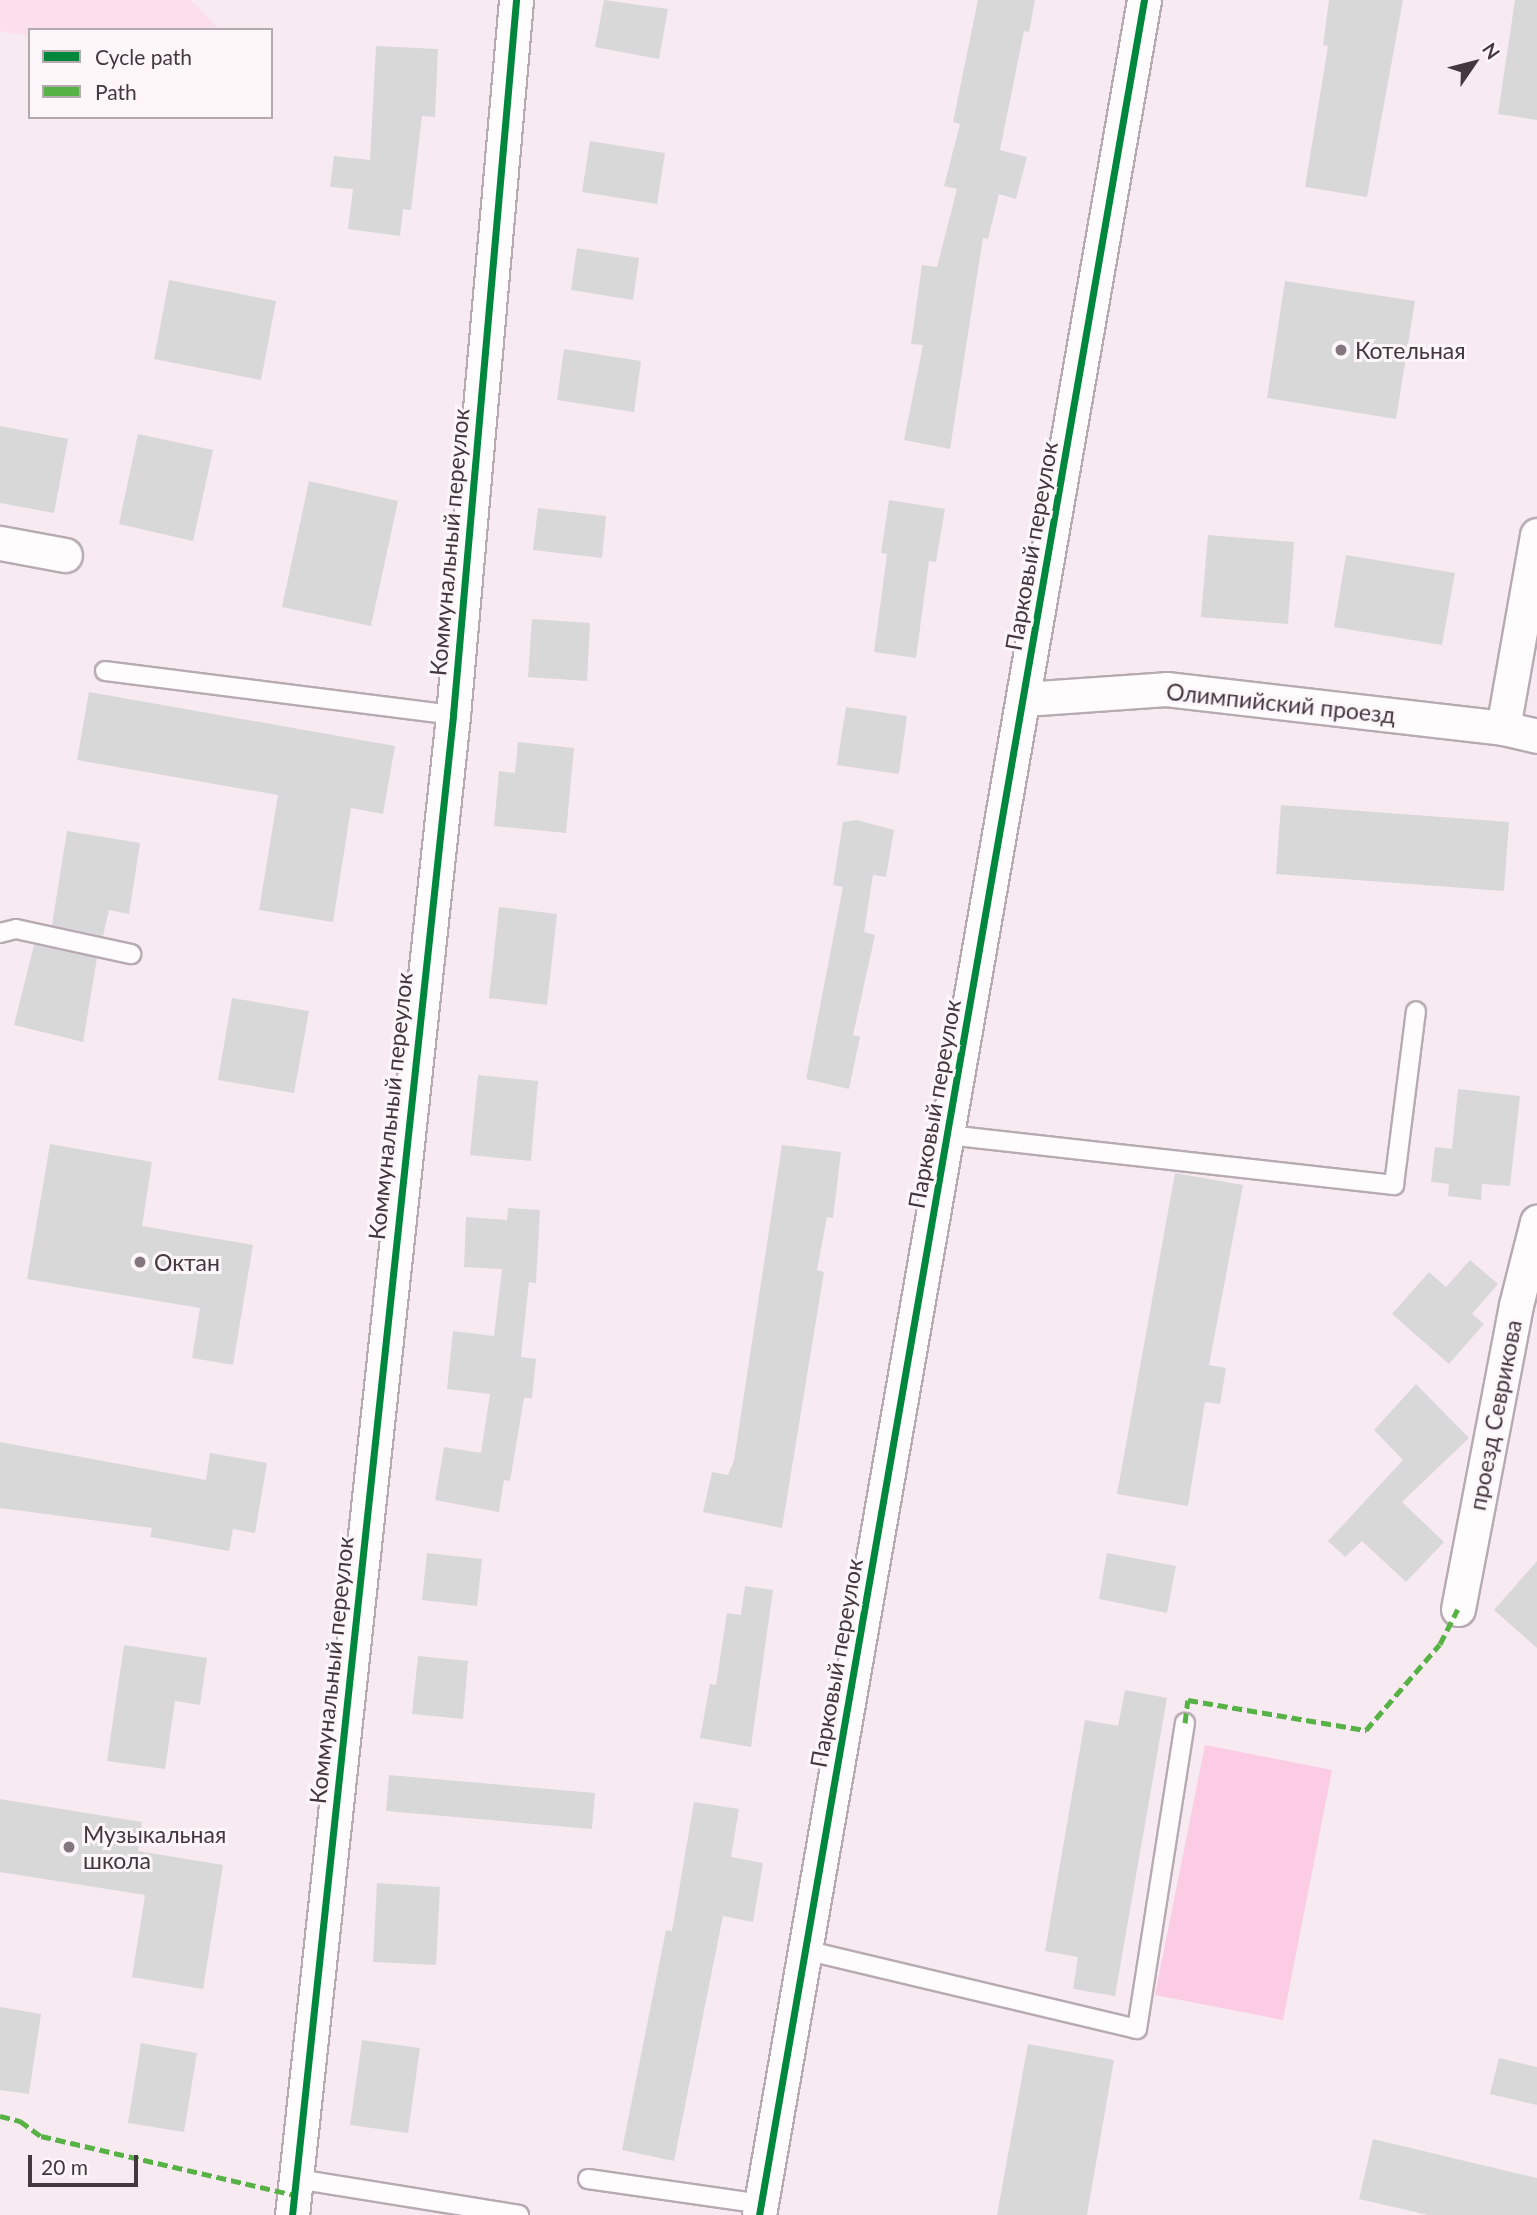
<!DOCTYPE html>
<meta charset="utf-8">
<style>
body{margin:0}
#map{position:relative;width:1537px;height:2215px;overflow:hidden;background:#f8eaf1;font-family:Lato,sans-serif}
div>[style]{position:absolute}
.built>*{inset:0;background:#fcdfed}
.green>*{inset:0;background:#fbcce4}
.building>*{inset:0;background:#d9d8d8}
.roads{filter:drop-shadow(2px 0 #b7abb1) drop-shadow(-2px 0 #b7abb1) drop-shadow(0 2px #b7abb1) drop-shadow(0 -2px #b7abb1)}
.service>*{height:18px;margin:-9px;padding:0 9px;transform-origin:9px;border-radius:9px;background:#fefcfd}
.minor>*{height:33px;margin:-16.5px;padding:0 16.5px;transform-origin:16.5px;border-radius:16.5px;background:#fefcfd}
.quiet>*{height:5px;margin-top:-2.5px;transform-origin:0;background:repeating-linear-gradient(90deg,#57b246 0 10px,transparent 0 15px)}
.cycleway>*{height:7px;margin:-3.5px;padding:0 3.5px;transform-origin:3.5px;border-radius:3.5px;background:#00873e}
.dots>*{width:19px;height:19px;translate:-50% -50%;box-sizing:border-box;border:4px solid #fef7fa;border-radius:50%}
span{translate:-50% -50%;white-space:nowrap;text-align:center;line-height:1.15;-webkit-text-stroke:6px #fef7fa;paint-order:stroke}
.poi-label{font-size:23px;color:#44373d}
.left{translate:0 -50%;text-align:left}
.street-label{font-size:23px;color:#44373d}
.legend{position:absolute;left:28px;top:28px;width:245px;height:91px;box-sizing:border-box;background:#fef7fa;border:2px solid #b4aaae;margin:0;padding:9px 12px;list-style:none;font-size:21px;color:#44373d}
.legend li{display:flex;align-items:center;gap:14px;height:35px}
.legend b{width:35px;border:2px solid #b4aaae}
.north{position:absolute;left:1439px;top:28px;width:70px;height:70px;-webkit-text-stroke:5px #fef7fa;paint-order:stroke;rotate:55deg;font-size:19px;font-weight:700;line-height:28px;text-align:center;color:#44373d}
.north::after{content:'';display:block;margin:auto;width:24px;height:32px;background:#44373d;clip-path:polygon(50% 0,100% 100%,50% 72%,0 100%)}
.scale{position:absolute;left:28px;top:2155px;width:110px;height:32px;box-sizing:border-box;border:4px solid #44373d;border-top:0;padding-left:9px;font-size:21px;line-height:24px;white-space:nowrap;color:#44373d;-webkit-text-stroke:5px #fef7fa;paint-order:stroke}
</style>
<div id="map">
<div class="built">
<i style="clip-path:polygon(0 0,191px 0,219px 29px,30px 30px,30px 36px,0 31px)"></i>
</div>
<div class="green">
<i style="clip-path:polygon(1205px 1745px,1332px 1770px,1283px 2020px,1155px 1995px)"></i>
</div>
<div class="building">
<i style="clip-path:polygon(604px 0,668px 9px,659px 59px,595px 47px)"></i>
<i style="clip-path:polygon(978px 0,1035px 0,1029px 32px,1024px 31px,1000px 150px,1027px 157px,1016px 199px,999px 194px,988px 239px,983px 238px,950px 449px,904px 440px,923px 345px,911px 344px,922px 265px,937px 267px,957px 189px,944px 186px,960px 124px,953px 122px)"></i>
<i style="clip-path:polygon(1329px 0,1403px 0,1367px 197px,1305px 187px,1328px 46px,1323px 45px)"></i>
<i style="clip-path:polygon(1515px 0,1537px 0,1537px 120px,1498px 114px)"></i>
<i style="clip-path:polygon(376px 46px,438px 49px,435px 117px,422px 116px,411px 210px,403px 209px,400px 236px,348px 229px,353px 189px,330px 187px,334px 156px,370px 160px)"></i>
<i style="clip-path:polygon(590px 141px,665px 153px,657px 204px,582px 192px)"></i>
<i style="clip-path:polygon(577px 248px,639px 258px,633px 300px,571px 290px)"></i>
<i style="clip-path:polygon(169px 280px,276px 301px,261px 380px,154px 359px)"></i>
<i style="clip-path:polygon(1285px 281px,1415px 301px,1396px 419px,1267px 398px)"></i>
<i style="clip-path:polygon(564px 349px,641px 361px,634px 412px,557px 400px)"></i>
<i style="clip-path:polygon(0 426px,68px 439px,54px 513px,0 503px)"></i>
<i style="clip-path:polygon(138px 434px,213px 450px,193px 541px,119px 524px)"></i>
<i style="clip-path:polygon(309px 481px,398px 501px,371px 626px,282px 607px)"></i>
<i style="clip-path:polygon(889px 500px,945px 509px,936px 562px,929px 561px,916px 658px,874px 652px,887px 554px,881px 553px)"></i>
<i style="clip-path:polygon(538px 508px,606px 516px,602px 558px,533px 550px)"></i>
<i style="clip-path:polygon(1208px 535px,1294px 542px,1288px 624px,1201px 617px)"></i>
<i style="clip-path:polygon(1346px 555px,1455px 573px,1442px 645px,1334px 627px)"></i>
<i style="clip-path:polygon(532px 619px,590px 623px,587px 681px,528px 677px)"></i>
<i style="clip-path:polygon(89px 692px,395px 746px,383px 814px,351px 808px,333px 922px,259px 910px,278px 795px,77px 760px)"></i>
<i style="clip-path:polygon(846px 707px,907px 716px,899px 774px,837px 765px)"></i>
<i style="clip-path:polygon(518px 742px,574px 748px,566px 833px,494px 826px,499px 771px,515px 773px)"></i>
<i style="clip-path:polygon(1281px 805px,1509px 822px,1504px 891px,1276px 874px)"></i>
<i style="clip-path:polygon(857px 820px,894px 830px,886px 877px,873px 875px,864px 932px,875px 935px,853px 1035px,860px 1037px,849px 1089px,806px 1079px,843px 887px,833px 885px,843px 822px)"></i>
<i style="clip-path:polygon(67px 831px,140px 843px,129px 914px,109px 910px,103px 936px,52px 925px)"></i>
<i style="clip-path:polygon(499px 907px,557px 914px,547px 1005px,489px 998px)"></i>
<i style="clip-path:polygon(34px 945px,97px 958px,83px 1042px,14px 1025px)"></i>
<i style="clip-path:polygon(232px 998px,309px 1011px,294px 1093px,218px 1080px)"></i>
<i style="clip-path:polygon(478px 1075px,538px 1081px,531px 1161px,470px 1155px)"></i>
<i style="clip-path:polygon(1458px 1089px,1520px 1096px,1510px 1186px,1482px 1184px,1481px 1200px,1448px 1196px,1449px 1184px,1431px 1182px,1435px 1147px,1452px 1149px)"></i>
<i style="clip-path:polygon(50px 1144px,152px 1162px,142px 1226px,253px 1245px,233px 1365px,192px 1358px,200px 1308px,27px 1279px)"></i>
<i style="clip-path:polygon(782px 1145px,841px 1152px,833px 1218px,827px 1217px,817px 1270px,824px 1272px,782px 1528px,703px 1512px,712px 1472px,728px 1475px,734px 1460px)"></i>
<i style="clip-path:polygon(1175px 1173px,1243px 1185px,1209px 1365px,1226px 1368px,1220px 1404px,1205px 1402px,1188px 1506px,1117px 1494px)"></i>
<i style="clip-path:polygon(508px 1208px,540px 1210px,536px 1283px,529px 1282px,521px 1357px,536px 1359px,532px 1398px,524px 1398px,510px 1481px,504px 1480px,499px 1512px,435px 1500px,444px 1447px,481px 1453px,490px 1394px,447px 1389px,453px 1331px,494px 1336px,502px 1269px,464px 1267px,466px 1217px,507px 1220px)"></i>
<i style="clip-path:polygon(1470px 1260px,1498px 1284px,1472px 1314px,1484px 1324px,1449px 1364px,1392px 1314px,1429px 1272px,1446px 1287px)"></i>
<i style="clip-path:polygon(1416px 1384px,1469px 1438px,1402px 1502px,1444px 1542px,1406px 1582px,1362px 1541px,1345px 1557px,1328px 1541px,1403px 1460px,1374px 1430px)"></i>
<i style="clip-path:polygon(0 1442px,206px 1480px,210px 1453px,267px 1463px,255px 1533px,233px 1529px,229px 1551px,150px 1537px,152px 1528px,0 1508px)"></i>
<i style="clip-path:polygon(427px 1553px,482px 1559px,477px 1606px,422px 1600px)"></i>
<i style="clip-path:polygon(1107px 1553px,1176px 1566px,1167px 1613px,1099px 1599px)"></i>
<i style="clip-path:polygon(1537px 1561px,1537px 1648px,1494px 1610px)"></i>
<i style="clip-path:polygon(745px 1586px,773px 1590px,751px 1747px,700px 1738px,710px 1684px,716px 1685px,727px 1613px,741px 1615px)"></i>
<i style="clip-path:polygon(124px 1645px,207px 1658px,200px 1705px,175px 1701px,165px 1769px,107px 1761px)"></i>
<i style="clip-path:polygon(418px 1656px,468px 1661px,463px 1719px,412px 1714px)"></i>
<i style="clip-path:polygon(1125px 1690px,1167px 1698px,1115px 1996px,1073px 1989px,1078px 1957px,1045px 1951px,1085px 1720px,1118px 1726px)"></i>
<i style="clip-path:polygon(389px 1775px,595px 1793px,592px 1829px,386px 1811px)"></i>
<i style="clip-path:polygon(0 1799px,142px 1822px,138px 1851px,223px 1865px,203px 1989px,132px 1977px,145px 1895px,0 1872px)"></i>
<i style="clip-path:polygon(694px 1802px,739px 1809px,731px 1857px,763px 1863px,753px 1922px,723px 1916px,674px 2161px,622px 2150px,666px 1930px,672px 1931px)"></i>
<i style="clip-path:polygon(377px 1883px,440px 1887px,436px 1965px,373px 1962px)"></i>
<i style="clip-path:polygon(0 2007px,41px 2014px,29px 2094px,0 2090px)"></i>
<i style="clip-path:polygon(362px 2040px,420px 2048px,408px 2133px,350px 2125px)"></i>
<i style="clip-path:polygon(141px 2043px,197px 2053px,184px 2132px,128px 2123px)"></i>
<i style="clip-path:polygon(1028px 2044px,1114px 2060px,1087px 2215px,997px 2215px)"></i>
<i style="clip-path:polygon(1499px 2058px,1537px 2067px,1537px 2105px,1490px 2094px)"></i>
<i style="clip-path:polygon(1373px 2139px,1537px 2178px,1537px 2215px,1428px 2215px,1359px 2199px)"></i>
</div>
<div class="roads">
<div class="service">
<i style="left:105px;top:671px;width:351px;rotate:7.2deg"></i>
<i style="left:0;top:933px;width:16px;rotate:-14deg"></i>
<i style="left:16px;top:929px;width:118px;rotate:12.3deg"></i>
<i style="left:948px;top:1135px;width:449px;rotate:6.4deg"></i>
<i style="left:1394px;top:1185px;width:175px;rotate:-82.8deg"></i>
<i style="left:805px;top:1950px;width:341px;rotate:13.4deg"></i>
<i style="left:1137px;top:2029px;width:310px;rotate:-81.1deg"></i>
<i style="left:297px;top:2179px;width:225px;rotate:9.2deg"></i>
<i style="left:588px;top:2179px;width:175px;rotate:8.2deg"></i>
</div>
<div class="minor">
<i style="left:0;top:543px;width:66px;rotate:10.5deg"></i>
<i style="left:1024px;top:699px;width:142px;rotate:-4deg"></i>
<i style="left:1166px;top:689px;width:339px;rotate:6.6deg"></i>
<i style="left:1503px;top:728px;width:35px;rotate:13deg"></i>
<i style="left:1503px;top:728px;width:196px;rotate:-80deg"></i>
<i style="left:1458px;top:1609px;width:309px;rotate:-79.2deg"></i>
<i style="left:1516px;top:1305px;width:86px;rotate:-75.8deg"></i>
<i style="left:292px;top:2215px;width:1509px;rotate:-83.87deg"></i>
<i style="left:453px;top:715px;width:718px;rotate:-84.96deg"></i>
<i style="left:759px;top:2215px;width:2248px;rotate:-80.14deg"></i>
</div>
</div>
<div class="quiet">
<i style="left:1185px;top:1723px;width:23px;rotate:-83deg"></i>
<i style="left:1188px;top:1700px;width:181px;rotate:9.6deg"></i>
<i style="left:1366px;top:1730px;width:113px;rotate:-49.3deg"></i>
<i style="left:1440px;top:1644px;width:39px;rotate:-63deg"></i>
<i style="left:0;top:2116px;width:21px;rotate:14deg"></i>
<i style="left:20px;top:2121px;width:26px;rotate:36deg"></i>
<i style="left:41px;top:2136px;width:261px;rotate:13.1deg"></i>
</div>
<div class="cycleway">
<i style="left:292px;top:2215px;width:1509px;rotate:-83.87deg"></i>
<i style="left:453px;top:715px;width:718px;rotate:-84.96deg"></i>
<i style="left:759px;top:2215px;width:2248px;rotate:-80.14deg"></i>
</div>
<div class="dots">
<i style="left:1341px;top:350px;background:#83767c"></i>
<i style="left:140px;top:1262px;background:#83767c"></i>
<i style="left:69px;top:1847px;background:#83767c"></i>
</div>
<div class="poi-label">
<span class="left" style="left:1355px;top:350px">Котельная</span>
<span class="left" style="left:154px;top:1262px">Октан</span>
<span class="left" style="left:83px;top:1847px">Музыкальная<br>школа</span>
</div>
<div class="street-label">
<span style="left:449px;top:542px;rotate:-85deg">Коммунальный переулок</span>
<span style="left:1031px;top:546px;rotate:-80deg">Парковый переулок</span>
<span style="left:1281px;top:703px;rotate:6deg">Олимпийский проезд</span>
<span style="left:934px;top:1104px;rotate:-80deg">Парковый переулок</span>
<span style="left:390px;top:1106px;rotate:-84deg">Коммунальный переулок</span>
<span style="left:1495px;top:1415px;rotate:-79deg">проезд Севрикова</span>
<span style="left:836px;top:1663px;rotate:-80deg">Парковый переулок</span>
<span style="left:331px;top:1670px;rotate:-84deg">Коммунальный переулок</span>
</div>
<ul class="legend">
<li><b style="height:9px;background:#00873e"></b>Cycle path</li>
<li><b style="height:9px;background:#57b246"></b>Path</li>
</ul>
<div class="north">N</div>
<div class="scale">20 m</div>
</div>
